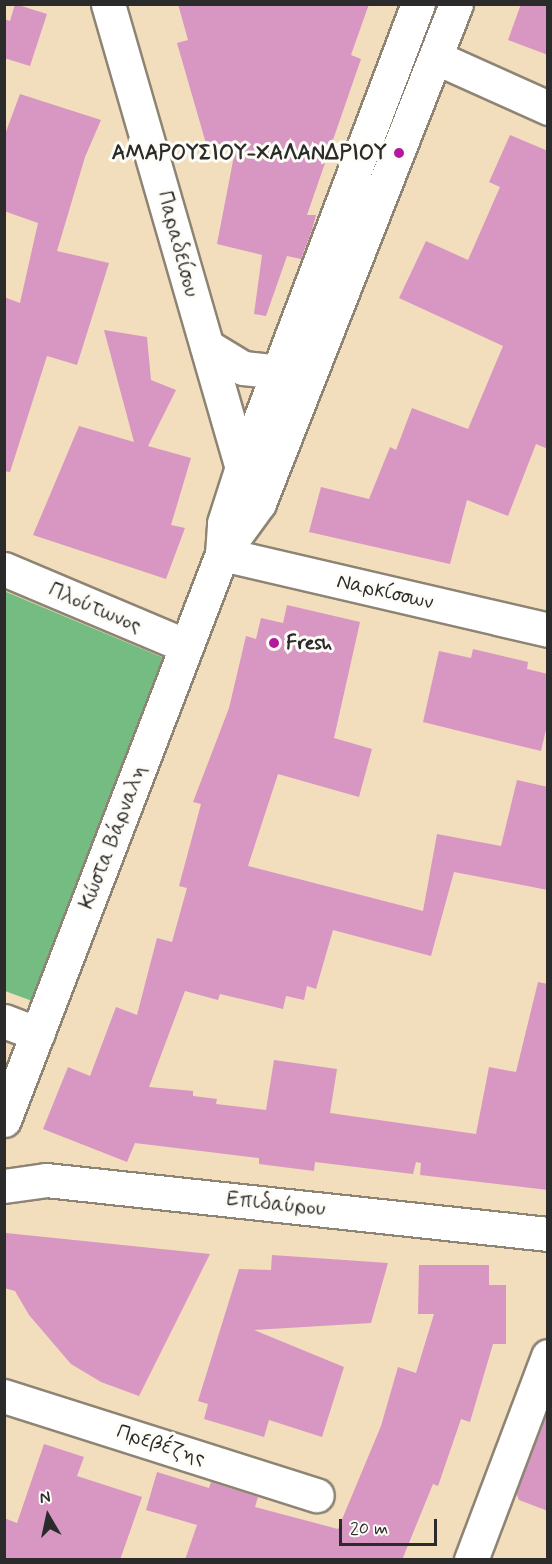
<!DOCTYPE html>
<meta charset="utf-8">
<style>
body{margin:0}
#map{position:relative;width:552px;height:1564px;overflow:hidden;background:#f2ddbd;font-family:Mynerve,sans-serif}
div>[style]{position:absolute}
.forest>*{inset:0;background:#74bc82}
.building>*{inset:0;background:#d797c2}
.roads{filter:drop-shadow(2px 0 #8e8474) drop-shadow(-2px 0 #8e8474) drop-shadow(0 2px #8e8474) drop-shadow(0 -2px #8e8474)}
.minor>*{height:33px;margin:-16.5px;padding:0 16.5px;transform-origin:16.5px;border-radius:16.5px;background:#fff}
.tertiary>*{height:33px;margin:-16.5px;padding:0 16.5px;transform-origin:16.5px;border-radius:16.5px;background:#fff}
.dots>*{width:16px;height:16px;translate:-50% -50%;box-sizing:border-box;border:3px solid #fdfcf7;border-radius:50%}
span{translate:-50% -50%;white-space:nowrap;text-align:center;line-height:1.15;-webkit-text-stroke:6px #fdfcf7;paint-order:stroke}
.poi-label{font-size:21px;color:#2b2b2b;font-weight:700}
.right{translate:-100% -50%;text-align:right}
.left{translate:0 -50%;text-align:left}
.street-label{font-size:21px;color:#2b2b2b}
.frame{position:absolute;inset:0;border:6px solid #2b2b2b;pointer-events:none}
.north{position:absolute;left:18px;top:1486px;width:60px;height:60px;-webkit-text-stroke:4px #fdfcf7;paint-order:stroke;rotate:351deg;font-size:16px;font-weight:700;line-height:24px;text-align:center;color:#2b2b2b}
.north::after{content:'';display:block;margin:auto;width:21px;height:27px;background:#2b2b2b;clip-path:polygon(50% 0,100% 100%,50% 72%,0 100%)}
.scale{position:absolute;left:339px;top:1519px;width:98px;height:27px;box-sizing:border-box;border:3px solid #2b2b2b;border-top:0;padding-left:8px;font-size:18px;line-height:21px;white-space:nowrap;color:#2b2b2b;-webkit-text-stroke:4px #fdfcf7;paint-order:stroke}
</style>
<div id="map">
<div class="forest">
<i style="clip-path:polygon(4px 591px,164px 658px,35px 1002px,5px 991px)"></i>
</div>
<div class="building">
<i style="clip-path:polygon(15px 4px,47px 14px,30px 66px,4px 58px,4px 19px,10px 21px)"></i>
<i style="clip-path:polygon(178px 4px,369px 4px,351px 55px,361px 59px,307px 215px,316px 215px,312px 230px,301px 259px,287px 256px,266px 316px,254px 314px,262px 255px,217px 244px,237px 140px,207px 147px,177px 43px,188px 40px)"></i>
<i style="clip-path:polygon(521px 4px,548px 4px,548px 55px,508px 40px)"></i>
<i style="clip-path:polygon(20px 94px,101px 120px,85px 157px,57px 251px,109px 263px,77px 365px,47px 356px,10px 472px,4px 471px,4px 297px,20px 303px,38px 223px,4px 211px,4px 137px)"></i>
<i style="clip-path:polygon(510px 135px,548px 151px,548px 449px,536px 444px,508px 516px,467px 500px,450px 564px,309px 532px,321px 487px,369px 499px,390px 447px,396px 450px,412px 408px,468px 429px,503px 346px,399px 298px,426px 241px,468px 260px,500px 187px,489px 182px)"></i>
<i style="clip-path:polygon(104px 330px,147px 337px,151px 380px,176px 390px,148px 446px,191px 458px,171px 525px,185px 528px,166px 579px,33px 535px,79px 426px,134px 442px)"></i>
<i style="clip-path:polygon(287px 605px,360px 622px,334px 738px,372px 749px,359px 797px,278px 774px,248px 866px,423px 911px,437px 834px,501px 846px,517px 780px,548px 787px,548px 890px,454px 872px,431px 956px,333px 930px,316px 989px,307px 986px,304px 1000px,286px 996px,283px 1009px,220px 994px,218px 1000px,185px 991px,149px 1087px,193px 1091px,193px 1096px,217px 1099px,216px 1104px,266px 1110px,274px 1060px,337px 1069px,330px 1113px,476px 1134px,489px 1067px,516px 1072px,538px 982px,548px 984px,548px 1190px,420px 1175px,421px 1163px,416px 1162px,413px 1174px,315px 1162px,314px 1171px,259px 1164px,259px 1158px,135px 1143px,127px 1162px,43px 1129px,68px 1067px,90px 1076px,116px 1007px,137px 1015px,157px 938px,172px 942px,187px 888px,179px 886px,201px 804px,193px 802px,229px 708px,246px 636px,256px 639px,261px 618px,283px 623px)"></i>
<i style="clip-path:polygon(473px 649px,528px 662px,527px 669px,548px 674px,548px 721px,541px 751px,423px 722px,439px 651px,471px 658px)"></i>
<i style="clip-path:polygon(6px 1233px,210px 1254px,139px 1396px,101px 1382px,71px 1364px,29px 1315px,15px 1291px,4px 1288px)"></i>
<i style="clip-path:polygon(272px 1255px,388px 1263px,371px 1323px,254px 1330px,344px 1367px,322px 1437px,269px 1420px,264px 1437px,204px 1419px,208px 1404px,198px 1401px,239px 1269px,271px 1270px)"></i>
<i style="clip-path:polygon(419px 1265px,489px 1265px,489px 1285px,506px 1285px,506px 1344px,493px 1344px,470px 1422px,461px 1419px,438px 1486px,433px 1484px,402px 1560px,185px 1560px,197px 1525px,146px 1510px,157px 1472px,209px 1488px,211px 1482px,258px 1497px,255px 1507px,338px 1529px,381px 1426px,398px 1367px,416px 1373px,434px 1314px,418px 1314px)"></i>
<i style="clip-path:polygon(548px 1410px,548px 1511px,519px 1500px,516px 1493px)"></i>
<i style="clip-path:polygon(44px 1444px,84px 1457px,77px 1476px,142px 1497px,120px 1560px,4px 1560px,4px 1518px,17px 1523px)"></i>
</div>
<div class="roads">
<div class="minor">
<i style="left:437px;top:58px;width:122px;rotate:24.2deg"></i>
<i style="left:222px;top:554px;width:335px;rotate:13.1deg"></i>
<i style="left:4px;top:569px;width:198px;rotate:22.9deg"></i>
<i style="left:4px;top:1021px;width:36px;rotate:21deg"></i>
<i style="left:4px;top:1396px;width:328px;rotate:17.6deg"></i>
<i style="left:471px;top:1560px;width:218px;rotate:-69.3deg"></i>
</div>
<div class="tertiary">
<i style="left:108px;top:4px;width:482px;rotate:73.9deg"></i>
<i style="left:207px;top:346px;width:42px;rotate:31.4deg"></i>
<i style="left:243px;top:368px;width:36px;rotate:6deg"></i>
<i style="left:279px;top:372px;width:22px;rotate:-16deg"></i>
<i style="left:222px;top:554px;width:31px;rotate:-86deg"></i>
<i style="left:224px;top:523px;width:59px;rotate:-72.2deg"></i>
<i style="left:242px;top:467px;width:495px;rotate:-69.2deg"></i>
<i style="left:4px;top:1120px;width:607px;rotate:-68.94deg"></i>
<i style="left:222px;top:554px;width:63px;rotate:-54deg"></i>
<i style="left:259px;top:503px;width:536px;rotate:-68.46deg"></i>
<i style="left:4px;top:1186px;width:42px;rotate:-8.1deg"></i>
<i style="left:46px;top:1180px;width:505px;rotate:6.14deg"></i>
</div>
</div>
<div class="dots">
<i style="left:399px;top:153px;background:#b5179e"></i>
<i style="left:274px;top:643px;background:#b5179e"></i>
</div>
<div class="poi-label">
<span class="right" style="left:387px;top:153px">ΑΜΑΡΟΥΣΙΟΥ-ΧΑΛΑΝΔΡΙΟΥ</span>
<span class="left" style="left:286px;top:643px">Fresh</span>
</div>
<div class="street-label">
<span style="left:178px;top:244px;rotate:75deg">Παραδείσου</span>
<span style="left:385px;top:592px;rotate:13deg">Ναρκίσσων</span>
<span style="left:95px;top:608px;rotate:23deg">Πλούτωνος</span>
<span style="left:113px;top:837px;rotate:-69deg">Κώστα Βάρναλη</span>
<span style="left:276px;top:1204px;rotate:6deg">Επιδαύρου</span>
<span style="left:161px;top:1445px;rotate:18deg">Πρεβέζης</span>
</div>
<div class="frame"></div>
<div class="north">N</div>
<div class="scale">20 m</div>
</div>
